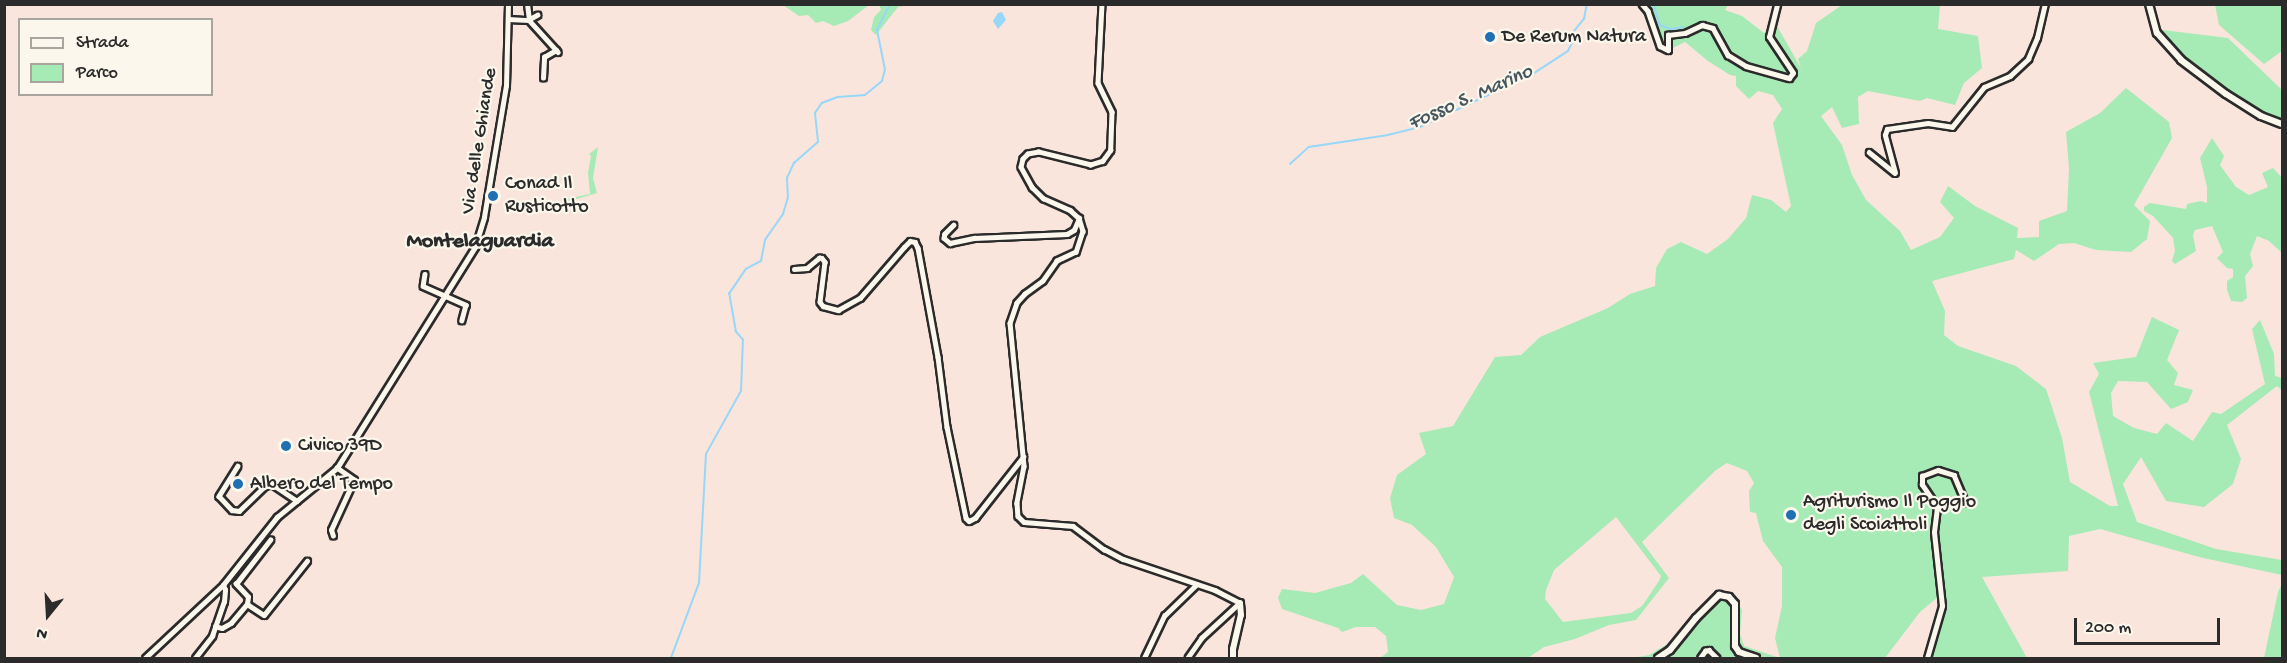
<!DOCTYPE html>
<style>
body{margin:0}
#map{position:relative;width:2287px;height:663px;overflow:hidden;background:#fae5dc;font-family:"Gochi Hand",sans-serif}
div>[style]{position:absolute}
.green>*{inset:0;background:#a6eab6}
.water>*{inset:0;background:#97d7f9}
.stream>*{height:1.5px;margin:-0.75px;padding:0 0.75px;transform-origin:0.75px;border-radius:0.75px;background:#97d7f9}
.roads{filter:drop-shadow(2px 0 #2b2b2b) drop-shadow(-2px 0 #2b2b2b) drop-shadow(0 2px #2b2b2b) drop-shadow(0 -2px #2b2b2b)}
.minor>*{height:4.5px;margin:-2.25px;padding:0 2.25px;transform-origin:2.25px;border-radius:2.25px;background:#fbf7ec}
.tertiary>*{height:6px;margin:-3px;padding:0 3px;transform-origin:3px;border-radius:3px;background:#fbf7ec}
.dots>*{width:16px;height:16px;translate:-50% -50%;box-sizing:border-box;border:3px solid #fbf7ec;border-radius:50%}
span{translate:-50% -50%;white-space:nowrap;text-align:center;line-height:1.15;-webkit-text-stroke:4.5px #fbf7ec;paint-order:stroke}
.poi-label{font-size:20px;color:#2b2b2b}
.left{translate:0 -50%;text-align:left}
.street-label{font-size:20px;color:#2b2b2b}
.water-label{font-size:21px;color:#46565e;font-style:italic}
.quarter-label{font-size:22px;color:#2b2b2b;font-weight:700}
.frame{position:absolute;inset:0;border:6px solid #2b2b2b;pointer-events:none}
.legend{position:absolute;left:18px;top:18px;width:195px;height:78px;box-sizing:border-box;background:#fbf7ec;border:2px solid #a8a59f;margin:0;padding:8px 10px;list-style:none;font-size:18px;color:#2b2b2b}
.legend li{display:flex;align-items:center;gap:12px;height:30px}
.legend b{width:30px;border:2px solid #a8a59f}
.north{position:absolute;left:18px;top:585px;width:60px;height:60px;-webkit-text-stroke:4px #fbf7ec;paint-order:stroke;rotate:198deg;font-size:16px;font-weight:700;line-height:24px;text-align:center;color:#2b2b2b}
.north::after{content:'';display:block;margin:auto;width:21px;height:27px;background:#2b2b2b;clip-path:polygon(50% 0,100% 100%,50% 72%,0 100%)}
.scale{position:absolute;left:2074px;top:618px;width:146px;height:27px;box-sizing:border-box;border:3px solid #2b2b2b;border-top:0;padding-left:8px;font-size:18px;line-height:21px;white-space:nowrap;color:#2b2b2b;-webkit-text-stroke:4px #fbf7ec;paint-order:stroke}
</style>
<div id="map">
<div class="green">
<i style="clip-path:polygon(783px 5px,869px 5px,848px 21px,834px 26px,823px 21px,816px 23px,808px 15px,799px 16px)"></i>
<i style="clip-path:polygon(870px 5px,909px 4px,909px 5px,898px 7px,876px 35px,871px 30px,874px 17px,881px 10px,879px 5px)"></i>
<i style="clip-path:polygon(evenodd,1645px 5px,1728px 5px,1725px 10px,1742px 16px,1764px 33px,1777px 26px,1801px 68px,1798px 59px,1807px 51px,1816px 23px,1842px 5px,1940px 5px,1938px 29px,1978px 36px,1982px 68px,1964px 83px,1955px 105px,1927px 98px,1920px 101px,1868px 91px,1858px 97px,1859px 124px,1842px 128px,1832px 107px,1821px 116px,1842px 145px,1852px 175px,1866px 200px,1900px 231px,1911px 250px,1940px 237px,1954px 218px,1940px 202px,1948px 186px,1975px 206px,2018px 228px,2017px 238px,2039px 237px,2039px 221px,2067px 211px,2069px 169px,2066px 132px,2100px 113px,2126px 88px,2169px 122px,2172px 138px,2134px 205px,2150px 221px,2147px 239px,2131px 252px,2096px 250px,2074px 243px,2059px 244px,2034px 261px,2016px 250px,2014px 259px,1932px 281px,1945px 311px,1944px 335px,1958px 346px,2016px 366px,2046px 389px,2062px 438px,2070px 482px,2110px 506px,2118px 506px,2089px 392px,2099px 374px,2093px 363px,2136px 357px,2152px 317px,2179px 330px,2167px 360px,2178px 373px,2174px 385px,2193px 390px,2188px 402px,2171px 409px,2147px 382px,2118px 381px,2111px 393px,2113px 416px,2134px 428px,2157px 434px,2166px 423px,2193px 441px,2212px 412px,2221px 414px,2265px 384px,2252px 329px,2260px 320px,2274px 354px,2275px 376px,2282px 378px,2282px 390px,2277px 386px,2227px 425px,2241px 459px,2233px 484px,2204px 507px,2166px 501px,2141px 457px,2123px 484px,2137px 522px,2216px 549px,2282px 560px,2282px 575px,2199px 557px,2100px 529px,2069px 536px,2068px 571px,1982px 577px,2027px 658px,1925px 658px,1940px 609px,1939px 596px,1920px 612px,1885px 658px,1632px 658px,1649px 655px,1669px 643px,1688px 620px,1718px 591px,1731px 592px,1742px 610px,1740px 634px,1744px 646px,1780px 658px,1775px 638px,1782px 606px,1782px 567px,1763px 541px,1756px 513px,1750px 512px,1749px 491px,1754px 483px,1747px 471px,1727px 463px,1716px 470px,1642px 542px,1669px 578px,1636px 620px,1609px 625px,1575px 639px,1544px 647px,1528px 658px,1380px 658px,1388px 652px,1386px 636px,1375px 627px,1356px 627px,1342px 632px,1338px 628px,1282px 609px,1278px 598px,1282px 589px,1315px 593px,1351px 583px,1363px 574px,1397px 605px,1421px 610px,1444px 604px,1454px 577px,1436px 547px,1412px 525px,1394px 518px,1390px 498px,1397px 475px,1426px 454px,1419px 433px,1453px 426px,1495px 357px,1521px 355px,1540px 337px,1608px 308px,1630px 294px,1655px 286px,1656px 268px,1667px 249px,1681px 242px,1707px 254px,1728px 239px,1746px 218px,1752px 195px,1771px 200px,1786px 212px,1791px 206px,1773px 123px,1782px 109px,1773px 95px,1758px 91px,1749px 99px,1736px 86px,1736px 76px,1730px 75px,1708px 61px,1685px 42px,1673px 48px,1663px 45px,1645px 5px,1616px 517px,1661px 576px,1659px 581px,1642px 606px,1631px 613px,1563px 622px,1545px 599px,1546px 590px,1554px 570px,1616px 517px)"></i>
<i style="clip-path:polygon(2215px 5px,2282px 5px,2282px 51px,2264px 64px,2219px 25px)"></i>
<i style="clip-path:polygon(2155px 29px,2228px 38px,2282px 90px,2282px 124px,2203px 79px)"></i>
<i style="clip-path:polygon(2212px 138px,2224px 156px,2220px 165px,2236px 187px,2249px 195px,2268px 187px,2262px 173px,2273px 168px,2282px 178px,2282px 253px,2269px 241px,2257px 236px,2250px 254px,2253px 266px,2245px 276px,2247px 298px,2242px 302px,2231px 301px,2227px 290px,2227px 281px,2233px 277px,2233px 269px,2227px 268px,2217px 258px,2223px 252px,2212px 226px,2195px 230px,2193px 235px,2196px 251px,2175px 264px,2172px 261px,2175px 251px,2173px 238px,2153px 216px,2144px 211px,2144px 207px,2150px 203px,2186px 209px,2187px 204px,2201px 201px,2207px 203px,2207px 187px,2200px 158px)"></i>
<i style="clip-path:polygon(598px 147px,593px 178px,597px 193px,573px 200px,562px 211px,561px 200px,590px 194px,588px 173px,591px 156px,589px 154px)"></i>
<i style="clip-path:polygon(2282px 584px,2282px 658px,2264px 658px,2278px 592px)"></i>
</div>
<div class="water">
<i style="clip-path:polygon(998px 13px,1002px 12px,1006px 20px,998px 29px,993px 21px)"></i>
</div>
<div class="stream">
<i style="left:1654px;top:4px;width:22px;rotate:74deg"></i>
<i style="left:1660px;top:25px;width:12px;rotate:20deg"></i>
<i style="left:1671px;top:29px;width:12px;rotate:-9deg"></i>
<i style="left:1290px;top:164px;width:25px;rotate:-42deg"></i>
<i style="left:1309px;top:147px;width:80px;rotate:-8.6deg"></i>
<i style="left:1388px;top:135px;width:33px;rotate:-14deg"></i>
<i style="left:1420px;top:127px;width:125px;rotate:-25.1deg"></i>
<i style="left:1533px;top:74px;width:42px;rotate:-33.3deg"></i>
<i style="left:1568px;top:51px;width:9px;rotate:-63deg"></i>
<i style="left:1572px;top:43px;width:8px;rotate:-97deg"></i>
<i style="left:1571px;top:35px;width:21px;rotate:-51deg"></i>
<i style="left:1584px;top:19px;width:15px;rotate:-79deg"></i>
<i style="left:671px;top:658px;width:80px;rotate:-69.5deg"></i>
<i style="left:699px;top:583px;width:129px;rotate:-86.9deg"></i>
<i style="left:706px;top:454px;width:72px;rotate:-60.9deg"></i>
<i style="left:741px;top:391px;width:51px;rotate:-87.8deg"></i>
<i style="left:743px;top:340px;width:11px;rotate:-131deg"></i>
<i style="left:736px;top:332px;width:39px;rotate:-100deg"></i>
<i style="left:729px;top:294px;width:30px;rotate:-56deg"></i>
<i style="left:746px;top:269px;width:17px;rotate:-28deg"></i>
<i style="left:761px;top:261px;width:21px;rotate:-79deg"></i>
<i style="left:765px;top:240px;width:32px;rotate:-55deg"></i>
<i style="left:783px;top:214px;width:17px;rotate:-73deg"></i>
<i style="left:788px;top:198px;width:20px;rotate:-93deg"></i>
<i style="left:787px;top:178px;width:17px;rotate:-65deg"></i>
<i style="left:794px;top:163px;width:32px;rotate:-41deg"></i>
<i style="left:818px;top:142px;width:29px;rotate:-96deg"></i>
<i style="left:815px;top:113px;width:12px;rotate:-55deg"></i>
<i style="left:822px;top:103px;width:17px;rotate:-21deg"></i>
<i style="left:838px;top:97px;width:27px;rotate:-4deg"></i>
<i style="left:865px;top:95px;width:22px;rotate:-39deg"></i>
<i style="left:882px;top:81px;width:11px;rotate:-75deg"></i>
<i style="left:885px;top:70px;width:41px;rotate:-101.3deg"></i>
<i style="left:877px;top:30px;width:29px;rotate:-63deg"></i>
</div>
<div class="roads">
<div class="minor">
<i style="left:1102px;top:4px;width:79px;rotate:92.9deg"></i>
<i style="left:1098px;top:83px;width:32px;rotate:64deg"></i>
<i style="left:1112px;top:112px;width:38px;rotate:92deg"></i>
<i style="left:1111px;top:150px;width:14px;rotate:126deg"></i>
<i style="left:1103px;top:161px;width:13px;rotate:162deg"></i>
<i style="left:1091px;top:165px;width:54px;rotate:-166deg"></i>
<i style="left:1039px;top:152px;width:11px;rotate:170deg"></i>
<i style="left:1028px;top:154px;width:7px;rotate:135deg"></i>
<i style="left:1023px;top:159px;width:8px;rotate:104deg"></i>
<i style="left:1021px;top:167px;width:23px;rotate:61deg"></i>
<i style="left:1032px;top:187px;width:16px;rotate:45deg"></i>
<i style="left:1043px;top:198px;width:30px;rotate:24deg"></i>
<i style="left:1070px;top:210px;width:12px;rotate:42deg"></i>
<i style="left:1079px;top:218px;width:14px;rotate:73deg"></i>
<i style="left:1083px;top:231px;width:22px;rotate:108deg"></i>
<i style="left:1076px;top:252px;width:21px;rotate:155deg"></i>
<i style="left:1057px;top:261px;width:24px;rotate:125deg"></i>
<i style="left:1043px;top:281px;width:22px;rotate:144deg"></i>
<i style="left:1025px;top:294px;width:12px;rotate:132deg"></i>
<i style="left:1017px;top:303px;width:21px;rotate:109deg"></i>
<i style="left:1010px;top:323px;width:144px;rotate:84.4deg"></i>
<i style="left:1024px;top:466px;width:38px;rotate:101deg"></i>
<i style="left:1017px;top:503px;width:13px;rotate:86deg"></i>
<i style="left:1018px;top:516px;width:8px;rotate:45deg"></i>
<i style="left:1024px;top:522px;width:49px;rotate:4.7deg"></i>
<i style="left:1073px;top:526px;width:39px;rotate:37deg"></i>
<i style="left:1104px;top:549px;width:21px;rotate:28deg"></i>
<i style="left:1123px;top:559px;width:97px;rotate:18.6deg"></i>
<i style="left:1215px;top:590px;width:28px;rotate:27deg"></i>
<i style="left:1240px;top:603px;width:52px;rotate:137.4deg"></i>
<i style="left:1202px;top:638px;width:24px;rotate:125deg"></i>
<i style="left:1642px;top:4px;width:9px;rotate:49deg"></i>
<i style="left:1648px;top:11px;width:37px;rotate:71deg"></i>
<i style="left:1660px;top:46px;width:9px;rotate:27deg"></i>
<i style="left:1668px;top:50px;width:15px;rotate:-90deg"></i>
<i style="left:1668px;top:35px;width:17px;rotate:-7deg"></i>
<i style="left:1685px;top:33px;width:19px;rotate:-25deg"></i>
<i style="left:1702px;top:25px;width:11px;rotate:15deg"></i>
<i style="left:1713px;top:28px;width:31px;rotate:61deg"></i>
<i style="left:1728px;top:55px;width:21px;rotate:31deg"></i>
<i style="left:1746px;top:66px;width:45px;rotate:15.6deg"></i>
<i style="left:1789px;top:78px;width:6px;rotate:-51deg"></i>
<i style="left:1793px;top:73px;width:43px;rotate:-123.7deg"></i>
<i style="left:1769px;top:37px;width:34px;rotate:-76deg"></i>
<i style="left:538px;top:15px;width:10px;rotate:151deg"></i>
<i style="left:529px;top:20px;width:43px;rotate:47.8deg"></i>
<i style="left:508px;top:19px;width:21px;rotate:3deg"></i>
<i style="left:529px;top:20px;width:16px;rotate:-97deg"></i>
<i style="left:543px;top:78px;width:21px;rotate:-87deg"></i>
<i style="left:544px;top:57px;width:14px;rotate:-30deg"></i>
<i style="left:1869px;top:152px;width:33px;rotate:39deg"></i>
<i style="left:1895px;top:173px;width:39px;rotate:-105deg"></i>
<i style="left:1885px;top:135px;width:6px;rotate:-72deg"></i>
<i style="left:1887px;top:129px;width:41px;rotate:-8.3deg"></i>
<i style="left:1928px;top:123px;width:24px;rotate:9deg"></i>
<i style="left:1952px;top:127px;width:51px;rotate:-51.3deg"></i>
<i style="left:1984px;top:87px;width:28px;rotate:-23deg"></i>
<i style="left:2010px;top:76px;width:25px;rotate:-43deg"></i>
<i style="left:2028px;top:59px;width:23px;rotate:-67deg"></i>
<i style="left:2037px;top:38px;width:35px;rotate:-77deg"></i>
<i style="left:954px;top:225px;width:13px;rotate:135deg"></i>
<i style="left:945px;top:234px;width:4px;rotate:104deg"></i>
<i style="left:944px;top:238px;width:8px;rotate:40deg"></i>
<i style="left:950px;top:243px;width:25px;rotate:-12deg"></i>
<i style="left:974px;top:238px;width:93px;rotate:-2.5deg"></i>
<i style="left:1067px;top:234px;width:8px;rotate:-30deg"></i>
<i style="left:1074px;top:230px;width:13px;rotate:-67deg"></i>
<i style="left:794px;top:269px;width:13px;rotate:-4deg"></i>
<i style="left:807px;top:268px;width:16px;rotate:-40deg"></i>
<i style="left:819px;top:258px;width:3px"></i>
<i style="left:822px;top:258px;width:5px;rotate:53deg"></i>
<i style="left:825px;top:262px;width:40px;rotate:97.1deg"></i>
<i style="left:820px;top:302px;width:5px;rotate:53deg"></i>
<i style="left:823px;top:306px;width:16px;rotate:15deg"></i>
<i style="left:838px;top:310px;width:25px;rotate:-29deg"></i>
<i style="left:860px;top:298px;width:67px;rotate:-49.2deg"></i>
<i style="left:904px;top:247px;width:8px;rotate:-45deg"></i>
<i style="left:910px;top:241px;width:5px;rotate:11deg"></i>
<i style="left:915px;top:242px;width:7px;rotate:63deg"></i>
<i style="left:918px;top:248px;width:111px;rotate:79.6deg"></i>
<i style="left:938px;top:357px;width:71px;rotate:82.7deg"></i>
<i style="left:947px;top:427px;width:93px;rotate:78.2deg"></i>
<i style="left:966px;top:518px;width:4px;rotate:45deg"></i>
<i style="left:969px;top:521px;width:7px;rotate:-27deg"></i>
<i style="left:975px;top:518px;width:78px;rotate:-51.8deg"></i>
<i style="left:425px;top:274px;width:12px;rotate:99deg"></i>
<i style="left:423px;top:286px;width:47px;rotate:23.8deg"></i>
<i style="left:466px;top:305px;width:16px;rotate:105deg"></i>
<i style="left:238px;top:466px;width:36px;rotate:122deg"></i>
<i style="left:219px;top:496px;width:19px;rotate:47deg"></i>
<i style="left:232px;top:510px;width:7px;rotate:8deg"></i>
<i style="left:239px;top:511px;width:36px;rotate:-44deg"></i>
<i style="left:265px;top:486px;width:7px;rotate:-16deg"></i>
<i style="left:272px;top:484px;width:30px;rotate:34deg"></i>
<i style="left:333px;top:536px;width:6px;rotate:-108deg"></i>
<i style="left:331px;top:530px;width:55px;rotate:-65.3deg"></i>
<i style="left:354px;top:480px;width:21px;rotate:-145deg"></i>
<i style="left:247px;top:604px;width:20px;rotate:33deg"></i>
<i style="left:264px;top:615px;width:69px;rotate:-51.5deg"></i>
<i style="left:215px;top:626px;width:7px;rotate:16deg"></i>
<i style="left:222px;top:628px;width:10px;rotate:-29deg"></i>
<i style="left:231px;top:623px;width:25px;rotate:-50deg"></i>
<i style="left:247px;top:604px;width:7px;rotate:-82deg"></i>
<i style="left:248px;top:597px;width:18px;rotate:-133deg"></i>
<i style="left:236px;top:584px;width:56px;rotate:-52.3deg"></i>
<i style="left:145px;top:658px;width:107px;rotate:-43.1deg"></i>
<i style="left:223px;top:585px;width:87px;rotate:-51.5deg"></i>
<i style="left:277px;top:517px;width:77px;rotate:-39.2deg"></i>
<i style="left:337px;top:468px;width:261px;rotate:-58deg"></i>
<i style="left:475px;top:247px;width:31px;rotate:-73deg"></i>
<i style="left:484px;top:217px;width:133px;rotate:-80.5deg"></i>
<i style="left:506px;top:86px;width:82px;rotate:-88.6deg"></i>
<i style="left:195px;top:658px;width:28px;rotate:-52deg"></i>
<i style="left:212px;top:636px;width:36px;rotate:-71deg"></i>
<i style="left:224px;top:602px;width:12px;rotate:-85deg"></i>
<i style="left:225px;top:590px;width:5px;rotate:-112deg"></i>
<i style="left:1144px;top:658px;width:47px;rotate:-64.5deg"></i>
<i style="left:1164px;top:616px;width:45px;rotate:-44.1deg"></i>
<i style="left:1700px;top:658px;width:9px;rotate:-54deg"></i>
<i style="left:1705px;top:651px;width:4px;rotate:-14deg"></i>
<i style="left:1709px;top:650px;width:11px;rotate:45deg"></i>
<i style="left:1927px;top:658px;width:54px;rotate:-73.9deg"></i>
<i style="left:1942px;top:606px;width:74px;rotate:-96.2deg"></i>
<i style="left:1934px;top:532px;width:25px;rotate:-83deg"></i>
<i style="left:1937px;top:507px;width:27px;rotate:-124deg"></i>
<i style="left:1922px;top:485px;width:9px;rotate:-90deg"></i>
<i style="left:1922px;top:476px;width:17px;rotate:-21deg"></i>
<i style="left:1938px;top:470px;width:17px;rotate:17deg"></i>
<i style="left:1954px;top:475px;width:30px;rotate:67deg"></i>
</div>
<div class="tertiary">
<i style="left:2149px;top:4px;width:30px;rotate:75deg"></i>
<i style="left:2157px;top:33px;width:36px;rotate:48deg"></i>
<i style="left:2181px;top:60px;width:56px;rotate:37.1deg"></i>
<i style="left:2226px;top:94px;width:41px;rotate:32.2deg"></i>
<i style="left:2261px;top:116px;width:22px;rotate:21deg"></i>
<i style="left:1233px;top:658px;width:9px;rotate:-90deg"></i>
<i style="left:1233px;top:649px;width:35px;rotate:-77deg"></i>
<i style="left:1241px;top:615px;width:12px;rotate:-95deg"></i>
<i style="left:1658px;top:658px;width:14px;rotate:-34deg"></i>
<i style="left:1670px;top:650px;width:41px;rotate:-50.9deg"></i>
<i style="left:1696px;top:618px;width:33px;rotate:-45deg"></i>
<i style="left:1719px;top:595px;width:10px;rotate:11deg"></i>
<i style="left:1729px;top:597px;width:9px;rotate:49deg"></i>
<i style="left:1735px;top:604px;width:42px;rotate:90deg"></i>
<i style="left:1735px;top:646px;width:7px;rotate:56deg"></i>
<i style="left:1739px;top:652px;width:18px;rotate:19deg"></i>
</div>
</div>
<div class="dots">
<i style="left:1490px;top:37px;background:#1f6fb2"></i>
<i style="left:493px;top:196px;background:#1f6fb2"></i>
<i style="left:286px;top:446px;background:#1f6fb2"></i>
<i style="left:238px;top:484px;background:#1f6fb2"></i>
<i style="left:1791px;top:515px;background:#1f6fb2"></i>
</div>
<div class="poi-label">
<span class="left" style="left:1502px;top:37px">De Rerum Natura</span>
<span class="left" style="left:505px;top:196px">Conad Il<br>Rusticotto</span>
<span class="left" style="left:298px;top:446px">Civico 39D</span>
<span class="left" style="left:250px;top:484px">Albero del Tempo</span>
<span class="left" style="left:1803px;top:514px">Agriturismo Il Poggio<br>degli Scoiattoli</span>
</div>
<div class="street-label">
<span style="left:480px;top:141px;rotate:-81deg">Via delle Ghiande</span>
</div>
<div class="water-label">
<span style="left:1471px;top:99px;rotate:-24deg">Fosso S. Marino</span>
</div>
<div class="quarter-label">
<span style="left:480px;top:243px">Montelaguardia</span>
</div>
<div class="frame"></div>
<ul class="legend">
<li><b style="height:8px;background:#fbf7ec"></b>Strada</li>
<li><b style="height:16px;background:#a6eab6"></b>Parco</li>
</ul>
<div class="north">N</div>
<div class="scale">200 m</div>
</div>
